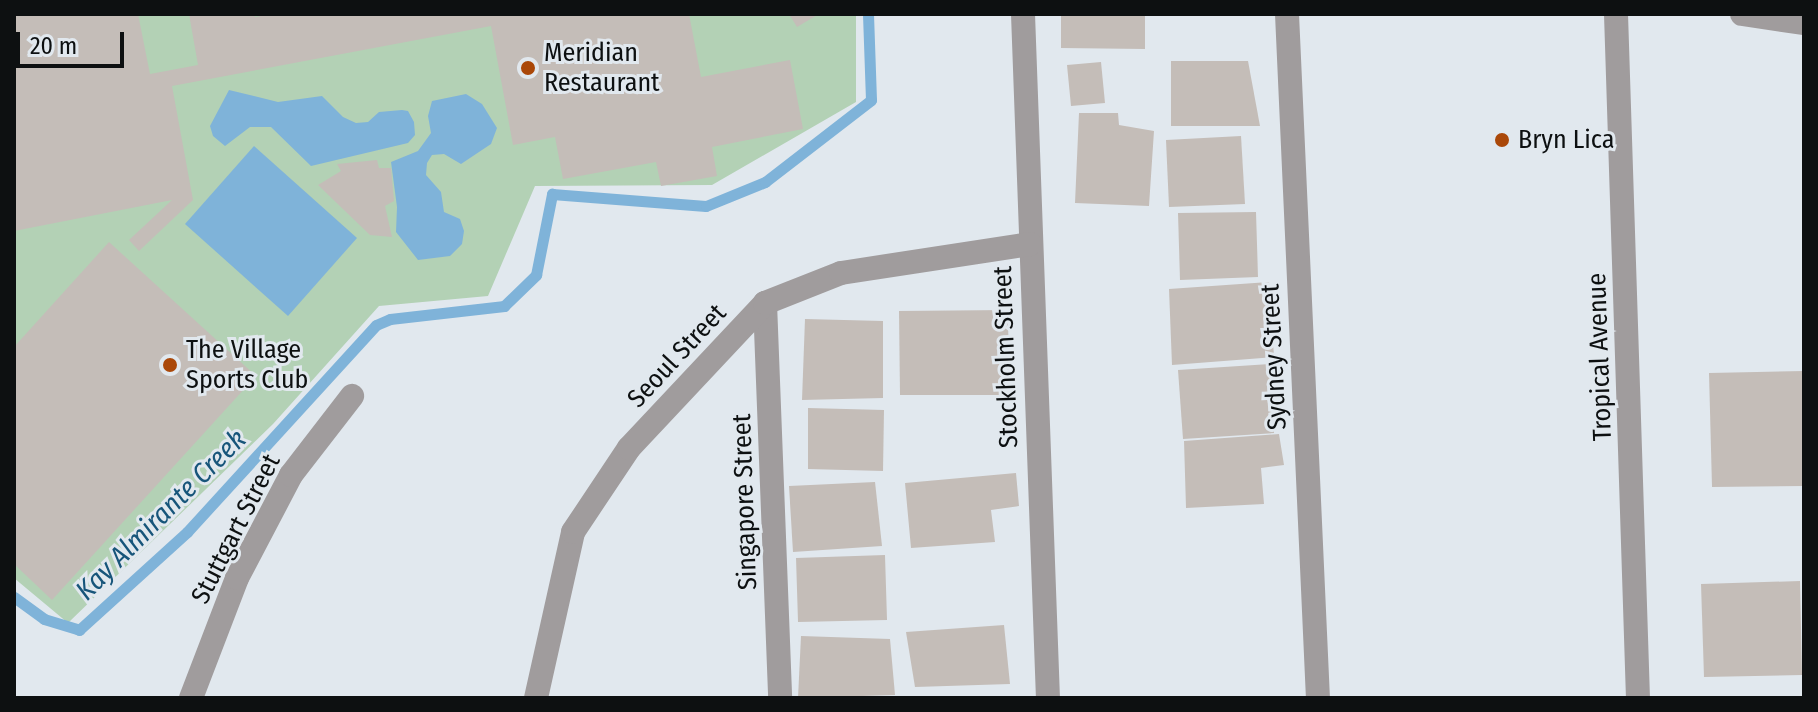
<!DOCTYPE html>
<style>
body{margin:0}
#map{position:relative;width:1818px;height:712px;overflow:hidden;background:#e1e8ee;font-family:"Fira Sans Condensed",sans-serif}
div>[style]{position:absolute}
.green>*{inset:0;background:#b3d1b5}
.water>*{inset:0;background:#7fb3d9}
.stream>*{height:11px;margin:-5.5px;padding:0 5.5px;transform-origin:5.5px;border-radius:5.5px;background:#7fb3d9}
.building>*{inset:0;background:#c4bdb8}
.minor>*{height:24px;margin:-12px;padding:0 12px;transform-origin:12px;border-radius:12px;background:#a09c9d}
.tertiary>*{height:24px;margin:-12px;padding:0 12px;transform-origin:12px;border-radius:12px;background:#a09c9d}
.dots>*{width:22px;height:22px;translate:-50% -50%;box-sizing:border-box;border:4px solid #e1e8ee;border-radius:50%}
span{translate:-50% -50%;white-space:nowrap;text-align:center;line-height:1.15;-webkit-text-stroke:6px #e1e8ee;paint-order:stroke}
.poi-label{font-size:26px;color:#0d1011}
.left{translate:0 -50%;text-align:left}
.street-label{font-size:26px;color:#0d1011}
.water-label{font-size:28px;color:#17557a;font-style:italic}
.frame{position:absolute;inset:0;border:16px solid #0d1011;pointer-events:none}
.scale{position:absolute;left:16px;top:32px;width:108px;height:36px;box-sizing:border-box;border:4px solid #0d1011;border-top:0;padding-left:10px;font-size:24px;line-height:28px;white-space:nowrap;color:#0d1011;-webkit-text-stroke:6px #e1e8ee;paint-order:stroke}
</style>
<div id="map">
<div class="green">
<i style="clip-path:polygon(14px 14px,856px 14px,856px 102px,712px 185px,535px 186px,488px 296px,379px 306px,273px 424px,68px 623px,14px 578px)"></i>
</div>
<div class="water">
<i style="clip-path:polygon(229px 90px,278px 102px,322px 96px,343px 117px,356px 123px,368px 122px,379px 112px,402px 110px,408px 111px,414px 122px,415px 135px,408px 143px,311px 166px,271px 127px,250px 127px,225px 146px,213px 136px,210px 126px)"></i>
<i style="clip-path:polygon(466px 94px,482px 104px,497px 128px,491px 144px,461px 164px,444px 154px,432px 155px,427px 163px,426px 175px,441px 192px,444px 212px,460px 219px,464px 231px,462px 244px,450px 256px,418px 260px,396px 232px,397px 207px,391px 162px,418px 151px,431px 133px,428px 116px,432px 101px)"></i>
<i style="clip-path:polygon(254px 146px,357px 238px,288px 316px,185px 224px)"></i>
</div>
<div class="stream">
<i style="left:14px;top:597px;width:37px;rotate:36deg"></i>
<i style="left:44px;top:619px;width:37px;rotate:17deg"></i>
<i style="left:79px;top:630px;width:146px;rotate:-42.2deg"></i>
<i style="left:187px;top:532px;width:280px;rotate:-47.6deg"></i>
<i style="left:376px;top:325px;width:15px;rotate:-23deg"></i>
<i style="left:390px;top:319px;width:115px;rotate:-6.5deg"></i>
<i style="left:504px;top:306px;width:45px;rotate:-44.1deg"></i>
<i style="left:536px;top:275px;width:83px;rotate:-78.8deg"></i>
<i style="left:552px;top:194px;width:154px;rotate:4.5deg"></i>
<i style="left:706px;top:206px;width:64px;rotate:-22.1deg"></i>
<i style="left:765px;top:182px;width:134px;rotate:-37.7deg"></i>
<i style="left:871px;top:100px;width:86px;rotate:-92deg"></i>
</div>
<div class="building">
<i style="clip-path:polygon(14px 14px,138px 14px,150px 74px,198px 65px,189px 14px,255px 14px,255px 17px,271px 14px,689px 14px,701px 77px,790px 60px,803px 129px,712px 147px,717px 176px,661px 186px,656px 162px,563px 179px,555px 137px,513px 145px,491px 26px,172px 86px,193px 200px,139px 251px,129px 240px,172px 200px,14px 231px)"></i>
<i style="clip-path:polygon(789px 14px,819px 14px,797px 27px)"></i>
<i style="clip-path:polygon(1061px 14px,1145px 14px,1145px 49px,1061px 48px)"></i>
<i style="clip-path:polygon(1171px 61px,1248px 61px,1260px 126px,1171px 126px)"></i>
<i style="clip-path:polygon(1101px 62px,1105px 103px,1071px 106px,1067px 65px)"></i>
<i style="clip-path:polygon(1079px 113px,1118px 113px,1119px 125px,1154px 131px,1149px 206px,1075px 203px)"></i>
<i style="clip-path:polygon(1241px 136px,1245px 204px,1169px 207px,1166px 140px)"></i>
<i style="clip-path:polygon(377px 160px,379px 168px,391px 168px,394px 201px,385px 206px,392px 237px,370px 235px,318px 185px,341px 171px,337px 164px)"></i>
<i style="clip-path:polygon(1256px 212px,1258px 277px,1180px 280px,1178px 213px)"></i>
<i style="clip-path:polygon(109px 242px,256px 376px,52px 600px,14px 564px,14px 347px)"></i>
<i style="clip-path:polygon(1269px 282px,1274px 357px,1172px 365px,1169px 289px)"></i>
<i style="clip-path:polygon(1008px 310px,1009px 395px,900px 395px,899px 311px)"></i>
<i style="clip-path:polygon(805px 319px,883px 321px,883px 398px,802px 400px)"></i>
<i style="clip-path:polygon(1270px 364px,1274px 433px,1183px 439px,1178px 370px)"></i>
<i style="clip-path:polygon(1804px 371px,1804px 486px,1712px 487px,1709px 373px)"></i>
<i style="clip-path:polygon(808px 408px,884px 410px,883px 471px,808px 469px)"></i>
<i style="clip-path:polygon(1279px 434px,1284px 465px,1261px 468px,1264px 504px,1186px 508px,1184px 441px)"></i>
<i style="clip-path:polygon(1016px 473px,1019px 506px,991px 510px,995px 542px,911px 548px,905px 483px)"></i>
<i style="clip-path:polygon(875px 482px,882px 546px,793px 552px,789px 486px)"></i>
<i style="clip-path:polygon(885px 555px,887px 620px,798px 622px,796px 558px)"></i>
<i style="clip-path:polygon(1800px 581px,1802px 675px,1704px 677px,1701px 584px)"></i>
<i style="clip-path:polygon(1004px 625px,1010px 684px,915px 687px,906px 632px)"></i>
<i style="clip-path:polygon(801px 636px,890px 639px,895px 695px,798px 698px)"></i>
</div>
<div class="minor">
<i style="left:1023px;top:14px;width:684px;rotate:87.91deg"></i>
<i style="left:1287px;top:14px;width:685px;rotate:87.41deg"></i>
<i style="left:1742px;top:14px;width:63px;rotate:8.3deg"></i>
<i style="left:765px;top:303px;width:395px;rotate:87.8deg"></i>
<i style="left:191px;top:698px;width:129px;rotate:-69deg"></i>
<i style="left:237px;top:578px;width:116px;rotate:-62.3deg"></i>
<i style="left:291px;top:475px;width:100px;rotate:-52.3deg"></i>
<i style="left:536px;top:698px;width:170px;rotate:-77.4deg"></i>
<i style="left:573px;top:532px;width:101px;rotate:-56.3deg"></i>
<i style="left:629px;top:448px;width:199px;rotate:-46.8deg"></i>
<i style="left:765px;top:303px;width:82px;rotate:-21.5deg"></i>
<i style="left:841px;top:273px;width:191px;rotate:-8.7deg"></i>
</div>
<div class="tertiary">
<i style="left:1616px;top:14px;width:684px;rotate:88.16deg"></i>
</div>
<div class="dots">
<i style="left:528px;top:68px;background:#aa4809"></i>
<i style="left:1502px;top:140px;background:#aa4809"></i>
<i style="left:170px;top:365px;background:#aa4809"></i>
</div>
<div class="poi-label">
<span class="left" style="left:544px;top:68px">Meridian<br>Restaurant</span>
<span class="left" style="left:1518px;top:140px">Bryn Lica</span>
<span class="left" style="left:186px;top:365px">The Village<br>Sports Club</span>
</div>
<div class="street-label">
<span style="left:677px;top:356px;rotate:-47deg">Seoul Street</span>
<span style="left:1006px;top:357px;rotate:-92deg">Stockholm Street</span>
<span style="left:1274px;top:357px;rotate:-93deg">Sydney Street</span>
<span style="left:1600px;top:357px;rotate:-92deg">Tropical Avenue</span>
<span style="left:745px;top:502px;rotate:-92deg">Singapore Street</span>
<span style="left:236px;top:529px;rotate:-63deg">Stuttgart Street</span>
</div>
<div class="water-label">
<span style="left:161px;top:515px;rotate:-45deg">Kay Almirante Creek</span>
</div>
<div class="frame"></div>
<div class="scale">20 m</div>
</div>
